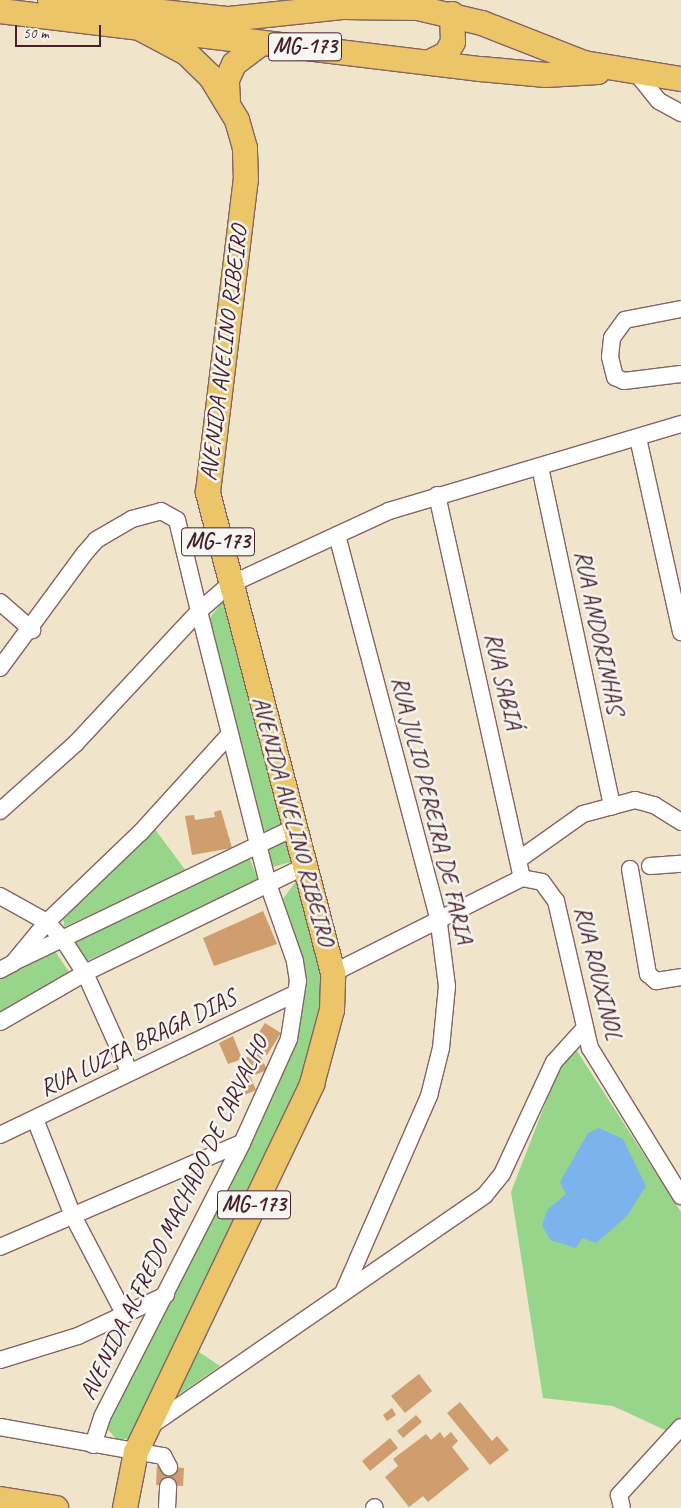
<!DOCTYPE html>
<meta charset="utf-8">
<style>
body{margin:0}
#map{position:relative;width:681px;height:1508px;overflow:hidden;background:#f0e4cb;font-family:Caveat,sans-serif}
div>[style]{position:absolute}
.green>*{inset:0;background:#96d58a}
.water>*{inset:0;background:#7db3ec}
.building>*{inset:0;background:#d09d6f}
.roads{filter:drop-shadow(1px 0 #846463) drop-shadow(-1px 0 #846463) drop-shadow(0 1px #846463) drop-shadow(0 -1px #846463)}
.minor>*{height:16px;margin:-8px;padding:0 8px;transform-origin:8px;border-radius:8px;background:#fff}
.highway>*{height:24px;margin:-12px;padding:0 12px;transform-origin:12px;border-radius:12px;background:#edc569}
span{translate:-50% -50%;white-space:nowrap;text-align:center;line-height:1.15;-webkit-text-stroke:5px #f6f6f2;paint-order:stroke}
.shield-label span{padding:1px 4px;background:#f6f6f2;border:1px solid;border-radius:4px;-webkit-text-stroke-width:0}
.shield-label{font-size:22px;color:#4a1f2b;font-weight:700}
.street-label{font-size:24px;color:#4a1f2b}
.scale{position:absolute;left:15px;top:25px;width:86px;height:22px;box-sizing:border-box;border:2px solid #4a1f2b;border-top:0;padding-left:6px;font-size:15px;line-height:18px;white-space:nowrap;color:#4a1f2b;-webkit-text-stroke:4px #f6f6f2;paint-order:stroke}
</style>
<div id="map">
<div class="green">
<i style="clip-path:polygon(223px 601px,283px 824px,262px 832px,209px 619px)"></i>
<i style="clip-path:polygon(154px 828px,186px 871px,64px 927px,63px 917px)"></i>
<i style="clip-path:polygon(288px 838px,295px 861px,272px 867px,268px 848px)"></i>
<i style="clip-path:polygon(249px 857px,259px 882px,84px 962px,72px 943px)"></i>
<i style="clip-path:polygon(297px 880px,320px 956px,323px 991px,313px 1057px,131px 1438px,117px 1440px,105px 1426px,295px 1046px,304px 986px,283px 899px)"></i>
<i style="clip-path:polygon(55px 951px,69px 972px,0 1013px,0 977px)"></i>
<i style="clip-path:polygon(577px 1051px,681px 1212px,681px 1416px,667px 1431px,613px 1406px,543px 1398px,511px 1192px,564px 1055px)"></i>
<i style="clip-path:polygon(193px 1348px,220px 1366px,172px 1399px)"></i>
</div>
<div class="water">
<i style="clip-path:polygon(599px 1128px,623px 1139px,646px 1186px,627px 1216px,596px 1243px,582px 1238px,576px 1248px,550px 1240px,542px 1225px,548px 1209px,566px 1194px,560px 1182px,588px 1133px)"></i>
</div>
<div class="building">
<i style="clip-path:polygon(221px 810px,232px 848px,192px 855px,185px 816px,194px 815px,195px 820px,215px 817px,214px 812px)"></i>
<i style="clip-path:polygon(263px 911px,277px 944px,214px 966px,203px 938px)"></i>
<i style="clip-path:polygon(265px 1023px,281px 1033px,267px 1055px,251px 1045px)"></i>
<i style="clip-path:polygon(233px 1036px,242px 1059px,228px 1064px,219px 1043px)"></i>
<i style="clip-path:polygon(259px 1052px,267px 1070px,252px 1076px,245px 1058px)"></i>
<i style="clip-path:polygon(249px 1073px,256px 1090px,242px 1096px,235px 1079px)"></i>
<i style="clip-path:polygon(419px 1374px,432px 1391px,405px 1413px,391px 1396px)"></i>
<i style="clip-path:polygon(460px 1402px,492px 1441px,497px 1436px,509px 1450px,490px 1465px,447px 1413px)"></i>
<i style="clip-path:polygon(392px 1408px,396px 1415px,387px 1421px,383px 1415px)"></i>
<i style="clip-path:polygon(416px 1415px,422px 1422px,403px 1438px,397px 1431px)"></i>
<i style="clip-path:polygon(440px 1432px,444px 1438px,451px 1432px,458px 1441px,452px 1447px,469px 1469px,428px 1502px,423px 1496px,409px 1507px,385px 1477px,398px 1466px,393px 1459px,426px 1434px,431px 1440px)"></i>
<i style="clip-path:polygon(390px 1438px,398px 1448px,370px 1471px,362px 1461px)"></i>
<i style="clip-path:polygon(157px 1466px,184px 1468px,183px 1486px,156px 1485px)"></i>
</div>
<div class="roads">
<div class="minor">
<i style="left:637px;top:74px;width:35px;rotate:51deg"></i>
<i style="left:659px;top:101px;width:25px;rotate:29deg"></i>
<i style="left:681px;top:309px;width:57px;rotate:168.9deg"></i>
<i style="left:625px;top:320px;width:22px;rotate:126deg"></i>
<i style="left:612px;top:338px;width:19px;rotate:96deg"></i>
<i style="left:610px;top:357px;width:21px;rotate:76deg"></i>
<i style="left:615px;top:377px;width:10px;rotate:24deg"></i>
<i style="left:624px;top:381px;width:57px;rotate:-7deg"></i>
<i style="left:638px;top:438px;width:199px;rotate:77.5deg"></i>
<i style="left:540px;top:467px;width:347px;rotate:78deg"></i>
<i style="left:437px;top:495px;width:392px;rotate:77.5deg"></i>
<i style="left:337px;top:535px;width:394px;rotate:75.2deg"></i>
<i style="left:438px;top:916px;width:71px;rotate:82.7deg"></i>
<i style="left:447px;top:986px;width:62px;rotate:95.5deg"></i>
<i style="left:441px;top:1048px;width:49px;rotate:104deg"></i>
<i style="left:429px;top:1096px;width:213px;rotate:113.6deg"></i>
<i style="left:0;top:602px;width:43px;rotate:41.2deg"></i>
<i style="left:0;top:668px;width:142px;rotate:-53.6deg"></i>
<i style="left:84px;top:554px;width:18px;rotate:-49deg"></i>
<i style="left:96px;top:540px;width:42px;rotate:-30.3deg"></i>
<i style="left:132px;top:519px;width:30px;rotate:-15deg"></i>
<i style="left:161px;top:511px;width:18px;rotate:29deg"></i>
<i style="left:177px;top:520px;width:94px;rotate:76.4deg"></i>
<i style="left:199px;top:611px;width:40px;rotate:-41deg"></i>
<i style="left:229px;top:585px;width:176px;rotate:-24.8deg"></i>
<i style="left:389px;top:511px;width:305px;rotate:-16.6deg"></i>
<i style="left:0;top:811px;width:102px;rotate:-41.8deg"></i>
<i style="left:76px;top:743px;width:180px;rotate:-47deg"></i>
<i style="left:199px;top:611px;width:282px;rotate:75.8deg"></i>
<i style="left:268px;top:884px;width:203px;rotate:154.1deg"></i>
<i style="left:85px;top:973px;width:98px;rotate:150deg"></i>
<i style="left:521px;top:858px;width:76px;rotate:-35.4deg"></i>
<i style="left:583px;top:814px;width:54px;rotate:-15.1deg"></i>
<i style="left:635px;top:800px;width:20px;rotate:15deg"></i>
<i style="left:654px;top:805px;width:32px;rotate:32deg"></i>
<i style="left:650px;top:866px;width:31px;rotate:-4deg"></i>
<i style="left:630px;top:869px;width:107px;rotate:80.3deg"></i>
<i style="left:648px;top:974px;width:11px;rotate:41deg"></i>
<i style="left:656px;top:981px;width:25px;rotate:-9deg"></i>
<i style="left:522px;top:878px;width:20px;rotate:11deg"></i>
<i style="left:542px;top:882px;width:24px;rotate:54deg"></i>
<i style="left:556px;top:901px;width:151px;rotate:77deg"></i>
<i style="left:590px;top:1048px;width:174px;rotate:58.4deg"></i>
<i style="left:0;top:896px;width:54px;rotate:29deg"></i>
<i style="left:47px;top:922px;width:25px;rotate:48deg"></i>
<i style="left:64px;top:941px;width:38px;rotate:57deg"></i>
<i style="left:85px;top:973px;width:107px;rotate:65.8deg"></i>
<i style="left:16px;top:961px;width:310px;rotate:-25.6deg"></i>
<i style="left:0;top:970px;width:15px;rotate:-28deg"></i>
<i style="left:13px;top:963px;width:53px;rotate:-50.3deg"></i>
<i style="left:47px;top:922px;width:130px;rotate:-43.8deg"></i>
<i style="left:141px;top:832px;width:132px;rotate:-47.8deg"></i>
<i style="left:333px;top:973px;width:212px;rotate:-26.7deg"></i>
<i style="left:35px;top:1119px;width:104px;rotate:68.6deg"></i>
<i style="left:73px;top:1216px;width:112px;rotate:62.3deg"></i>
<i style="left:0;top:1135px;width:328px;rotate:-25.6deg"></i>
<i style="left:0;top:1247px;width:263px;rotate:-23.3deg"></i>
<i style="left:0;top:1360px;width:82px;rotate:-17.1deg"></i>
<i style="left:78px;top:1336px;width:97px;rotate:-25deg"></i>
<i style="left:0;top:1427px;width:166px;rotate:10.1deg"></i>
<i style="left:163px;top:1456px;width:13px;rotate:61deg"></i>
<i style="left:149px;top:1427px;width:408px;rotate:-34.6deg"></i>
<i style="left:485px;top:1195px;width:27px;rotate:-51deg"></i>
<i style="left:502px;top:1174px;width:123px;rotate:-65.1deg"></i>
<i style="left:554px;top:1062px;width:43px;rotate:-47.8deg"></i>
<i style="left:93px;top:1445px;width:29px;rotate:-72deg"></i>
<i style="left:102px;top:1417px;width:308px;rotate:-62.9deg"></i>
<i style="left:242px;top:1143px;width:114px;rotate:-65.7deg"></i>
<i style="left:289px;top:1039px;width:59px;rotate:-81.2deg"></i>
<i style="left:298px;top:981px;width:20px;rotate:-99deg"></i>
<i style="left:295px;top:961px;width:82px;rotate:-109.3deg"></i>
<i style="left:268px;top:884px;width:41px;rotate:-25.9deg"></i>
<i style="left:167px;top:1508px;width:22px;rotate:-87deg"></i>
<i style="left:374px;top:1508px;width:1px;rotate:-45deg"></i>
<i style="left:622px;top:1508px;width:13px;rotate:-103deg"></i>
<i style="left:619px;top:1495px;width:92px;rotate:-47.6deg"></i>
</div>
<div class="highway">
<i style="left:50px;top:0;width:180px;rotate:6.1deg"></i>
<i style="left:229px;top:19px;width:116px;rotate:-6deg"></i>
<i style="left:344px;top:7px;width:74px;rotate:0.8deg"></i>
<i style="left:418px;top:8px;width:66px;rotate:13.2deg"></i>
<i style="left:482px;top:23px;width:110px;rotate:21.4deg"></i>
<i style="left:584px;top:63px;width:98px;rotate:9.4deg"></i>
<i style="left:0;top:11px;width:484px;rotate:6.9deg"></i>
<i style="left:481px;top:69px;width:65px;rotate:5.3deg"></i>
<i style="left:546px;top:75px;width:52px;rotate:-3.3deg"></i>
<i style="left:430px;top:62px;width:18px;rotate:-27deg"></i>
<i style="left:446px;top:54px;width:14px;rotate:-60deg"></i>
<i style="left:453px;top:42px;width:28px;rotate:-92deg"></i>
<i style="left:228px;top:102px;width:22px;rotate:-93deg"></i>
<i style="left:227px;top:80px;width:17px;rotate:-66deg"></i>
<i style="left:234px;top:64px;width:35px;rotate:-37deg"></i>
<i style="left:0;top:1499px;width:57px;rotate:9.1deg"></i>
<i style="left:125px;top:1508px;width:57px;rotate:-78.9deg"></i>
<i style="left:136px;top:1452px;width:408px;rotate:-64.4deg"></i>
<i style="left:312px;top:1084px;width:77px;rotate:-74.9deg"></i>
<i style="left:332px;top:1010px;width:37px;rotate:-88deg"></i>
<i style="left:333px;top:973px;width:497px;rotate:-104.6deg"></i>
<i style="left:208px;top:492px;width:314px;rotate:-83.1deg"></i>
<i style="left:246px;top:180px;width:32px;rotate:-92deg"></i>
<i style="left:245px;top:148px;width:29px;rotate:-106deg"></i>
<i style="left:237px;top:120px;width:50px;rotate:-121.2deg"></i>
<i style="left:211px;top:77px;width:35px;rotate:-136deg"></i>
<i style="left:186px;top:53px;width:49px;rotate:-151.9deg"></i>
</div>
</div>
<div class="shield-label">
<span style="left:305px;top:47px">MG-173</span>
<span style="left:218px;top:542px">MG-173</span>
<span style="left:254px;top:1205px">MG-173</span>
</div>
<div class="street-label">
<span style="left:224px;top:353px;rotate:-83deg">AVENIDA AVELINO RIBEIRO</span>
<span style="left:599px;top:632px;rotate:78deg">RUA ANDORINHAS</span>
<span style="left:503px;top:681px;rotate:77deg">RUA SABIÁ</span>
<span style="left:432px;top:810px;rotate:76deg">RUA JULIO PEREIRA DE FARIA</span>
<span style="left:293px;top:821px;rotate:75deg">AVENIDA AVELINO RIBEIRO</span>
<span style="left:598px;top:973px;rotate:76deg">RUA ROUXINOL</span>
<span style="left:138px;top:1043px;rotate:-26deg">RUA LUZIA BRAGA DIAS</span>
<span style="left:174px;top:1218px;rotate:-64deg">AVENIDA ALFREDO MACHADO DE CARVALHO</span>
</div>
<div class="scale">50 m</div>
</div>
